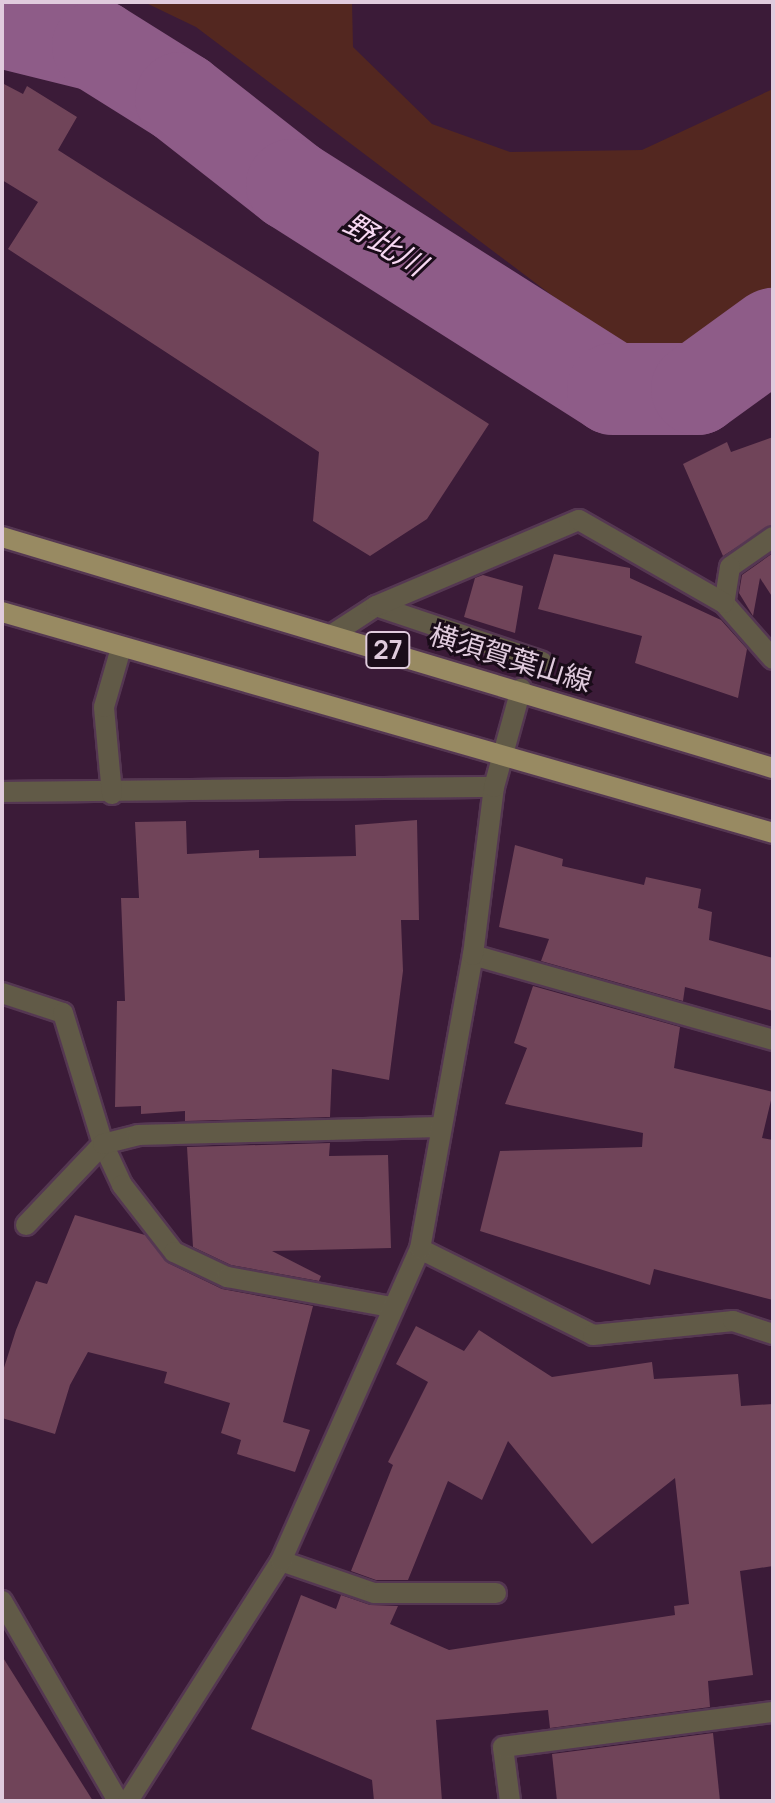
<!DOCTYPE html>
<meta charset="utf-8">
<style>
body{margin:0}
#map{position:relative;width:775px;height:1803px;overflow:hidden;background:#3b1b38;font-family:Manrope,"Noto Sans JP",sans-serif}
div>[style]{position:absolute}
.green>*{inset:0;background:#532720}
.river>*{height:92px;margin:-46px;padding:0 46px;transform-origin:46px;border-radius:46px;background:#8e5c88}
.building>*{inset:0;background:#704459}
.roads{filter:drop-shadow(2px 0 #553752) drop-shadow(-2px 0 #553752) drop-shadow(0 2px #553752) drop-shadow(0 -2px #553752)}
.lane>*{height:20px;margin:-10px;padding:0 10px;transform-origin:10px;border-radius:10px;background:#615a47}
.street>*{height:20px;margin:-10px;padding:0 10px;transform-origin:10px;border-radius:10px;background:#615a47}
.primary>*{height:20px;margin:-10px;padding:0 10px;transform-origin:10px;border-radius:10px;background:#988a62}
span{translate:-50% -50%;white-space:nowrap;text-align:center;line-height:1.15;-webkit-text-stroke:6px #1a0c19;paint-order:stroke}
.shield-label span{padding:2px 6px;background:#1a0c19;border:2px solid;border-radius:6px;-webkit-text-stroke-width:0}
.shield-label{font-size:26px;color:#e0cbdd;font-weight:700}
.street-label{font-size:28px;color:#e0cbdd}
.water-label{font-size:30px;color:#f7d8f2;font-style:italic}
.frame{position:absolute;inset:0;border:4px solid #e0cbdd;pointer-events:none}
</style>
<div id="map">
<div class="green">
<i style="clip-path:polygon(144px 2px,352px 2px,353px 47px,432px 124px,510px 152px,642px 150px,773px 89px,773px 374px,668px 383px,196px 27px)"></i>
</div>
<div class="river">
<i style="left:2px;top:22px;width:99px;rotate:14deg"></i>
<i style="left:98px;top:46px;width:98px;rotate:32.1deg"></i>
<i style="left:181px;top:98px;width:141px;rotate:38.1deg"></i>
<i style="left:292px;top:185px;width:380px;rotate:32.4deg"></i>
<i style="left:613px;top:389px;width:84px"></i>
<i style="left:697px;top:389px;width:94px;rotate:-35.9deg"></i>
</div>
<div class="building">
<i style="clip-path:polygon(2px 83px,23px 94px,27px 86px,77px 117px,58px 150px,489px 424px,427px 519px,370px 556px,313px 521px,319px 452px,8px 249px,38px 202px,2px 180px)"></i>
<i style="clip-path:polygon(773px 437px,773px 524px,723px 556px,683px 464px,727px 442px,731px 452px)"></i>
<i style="clip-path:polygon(773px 553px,773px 598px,760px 578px,753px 616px,739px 593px,742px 575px)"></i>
<i style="clip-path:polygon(554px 554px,630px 568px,630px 578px,721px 620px,747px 649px,738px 698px,635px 663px,642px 636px,538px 609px)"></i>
<i style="clip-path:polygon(483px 575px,523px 586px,515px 633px,464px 617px,475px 578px)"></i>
<i style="clip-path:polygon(417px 820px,419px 920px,401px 920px,403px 971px,389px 1080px,332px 1069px,330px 1117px,185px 1121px,185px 1111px,141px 1114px,141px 1106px,115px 1107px,117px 1001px,125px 1001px,121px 898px,139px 898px,135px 822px,186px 821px,187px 854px,259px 850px,259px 858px,356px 856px,355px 825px)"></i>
<i style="clip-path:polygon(515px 845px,563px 859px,562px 866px,644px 885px,646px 877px,701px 889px,698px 908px,712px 912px,709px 940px,773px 958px,773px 1011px,685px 987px,683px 1001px,541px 961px,549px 939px,499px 927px)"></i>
<i style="clip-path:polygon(533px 986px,680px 1027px,674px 1068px,773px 1092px,762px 1138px,773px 1140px,773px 1300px,654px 1269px,650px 1285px,480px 1231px,500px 1151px,642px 1147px,643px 1133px,505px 1104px,527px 1048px,514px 1043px)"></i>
<i style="clip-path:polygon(330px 1143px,329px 1156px,388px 1155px,391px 1248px,272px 1251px,321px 1276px,319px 1281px,231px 1265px,193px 1247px,187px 1147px)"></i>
<i style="clip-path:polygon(75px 1215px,145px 1235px,168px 1263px,222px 1289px,313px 1306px,283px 1422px,310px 1430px,295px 1472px,237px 1454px,241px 1440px,221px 1433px,230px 1403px,164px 1383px,167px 1372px,88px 1352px,70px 1385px,55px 1434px,2px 1418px,2px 1374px,16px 1330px,36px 1281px,47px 1284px)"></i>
<i style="clip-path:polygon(416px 1326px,464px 1351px,479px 1330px,552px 1377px,652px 1362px,654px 1379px,738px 1374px,741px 1406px,773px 1404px,773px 1566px,740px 1571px,753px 1675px,708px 1681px,710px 1707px,550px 1728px,548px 1710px,436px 1720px,442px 1801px,374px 1801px,372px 1780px,251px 1729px,301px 1595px,336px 1609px,341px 1595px,370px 1605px,398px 1606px,390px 1624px,449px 1650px,675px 1615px,674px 1606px,689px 1604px,675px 1478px,592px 1544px,508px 1441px,482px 1500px,448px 1481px,408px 1580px,376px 1580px,351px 1571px,393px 1465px,388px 1462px,428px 1382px,396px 1364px)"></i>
<i style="clip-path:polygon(2px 1656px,93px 1801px,2px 1801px)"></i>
<i style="clip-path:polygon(713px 1733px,720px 1801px,557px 1801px,552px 1754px)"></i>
</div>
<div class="roads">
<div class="lane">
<i style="left:2px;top:993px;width:64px;rotate:18.2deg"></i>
<i style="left:63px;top:1013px;width:137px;rotate:73deg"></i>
<i style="left:103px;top:1144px;width:45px;rotate:65.1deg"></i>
<i style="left:122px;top:1185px;width:85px;rotate:52.2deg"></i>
<i style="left:174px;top:1252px;width:59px;rotate:25.3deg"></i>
<i style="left:227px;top:1277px;width:167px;rotate:10.4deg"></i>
<i style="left:26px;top:1225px;width:112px;rotate:-46.5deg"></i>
<i style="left:103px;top:1144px;width:36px;rotate:-14deg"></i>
<i style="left:138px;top:1135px;width:301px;rotate:-1.5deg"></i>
<i style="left:281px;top:1561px;width:98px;rotate:19deg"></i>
<i style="left:374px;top:1593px;width:122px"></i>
<i style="left:2px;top:1601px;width:231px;rotate:59.9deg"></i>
</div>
<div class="street">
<i style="left:773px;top:537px;width:52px;rotate:145.1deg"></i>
<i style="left:730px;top:567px;width:36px;rotate:99deg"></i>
<i style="left:724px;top:603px;width:74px;rotate:48.8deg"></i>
<i style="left:376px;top:606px;width:175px;rotate:18.6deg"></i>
<i style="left:333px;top:634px;width:51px;rotate:-33.1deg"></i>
<i style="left:376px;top:606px;width:220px;rotate:-23deg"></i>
<i style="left:579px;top:520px;width:167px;rotate:29.8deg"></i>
<i style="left:2px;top:792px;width:492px;rotate:-0.6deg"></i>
<i style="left:112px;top:794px;width:87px;rotate:-95.3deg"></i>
<i style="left:104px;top:707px;width:61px;rotate:-73.9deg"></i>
<i style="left:473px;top:955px;width:312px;rotate:15.8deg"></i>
<i style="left:420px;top:1249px;width:193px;rotate:26.4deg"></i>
<i style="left:593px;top:1335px;width:141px;rotate:-5.7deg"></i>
<i style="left:733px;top:1321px;width:42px;rotate:18deg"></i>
<i style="left:128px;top:1801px;width:285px;rotate:-57.5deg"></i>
<i style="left:281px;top:1561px;width:342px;rotate:-66deg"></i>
<i style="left:420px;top:1249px;width:299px;rotate:-79.8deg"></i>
<i style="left:473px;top:955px;width:169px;rotate:-82.9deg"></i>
<i style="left:494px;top:787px;width:102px;rotate:-74.6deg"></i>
<i style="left:510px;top:1801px;width:54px;rotate:-97.4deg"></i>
<i style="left:503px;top:1747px;width:272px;rotate:-7.4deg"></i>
</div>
<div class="primary">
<i style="left:2px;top:537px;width:805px;rotate:16.68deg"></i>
<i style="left:2px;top:612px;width:802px;rotate:15.99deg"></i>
</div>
</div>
<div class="shield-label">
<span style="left:388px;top:650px">27</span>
</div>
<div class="street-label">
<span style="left:511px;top:657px;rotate:17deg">横須賀葉山線</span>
</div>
<div class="water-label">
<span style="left:385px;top:244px;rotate:32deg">野比川</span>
</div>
<div class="frame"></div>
</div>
